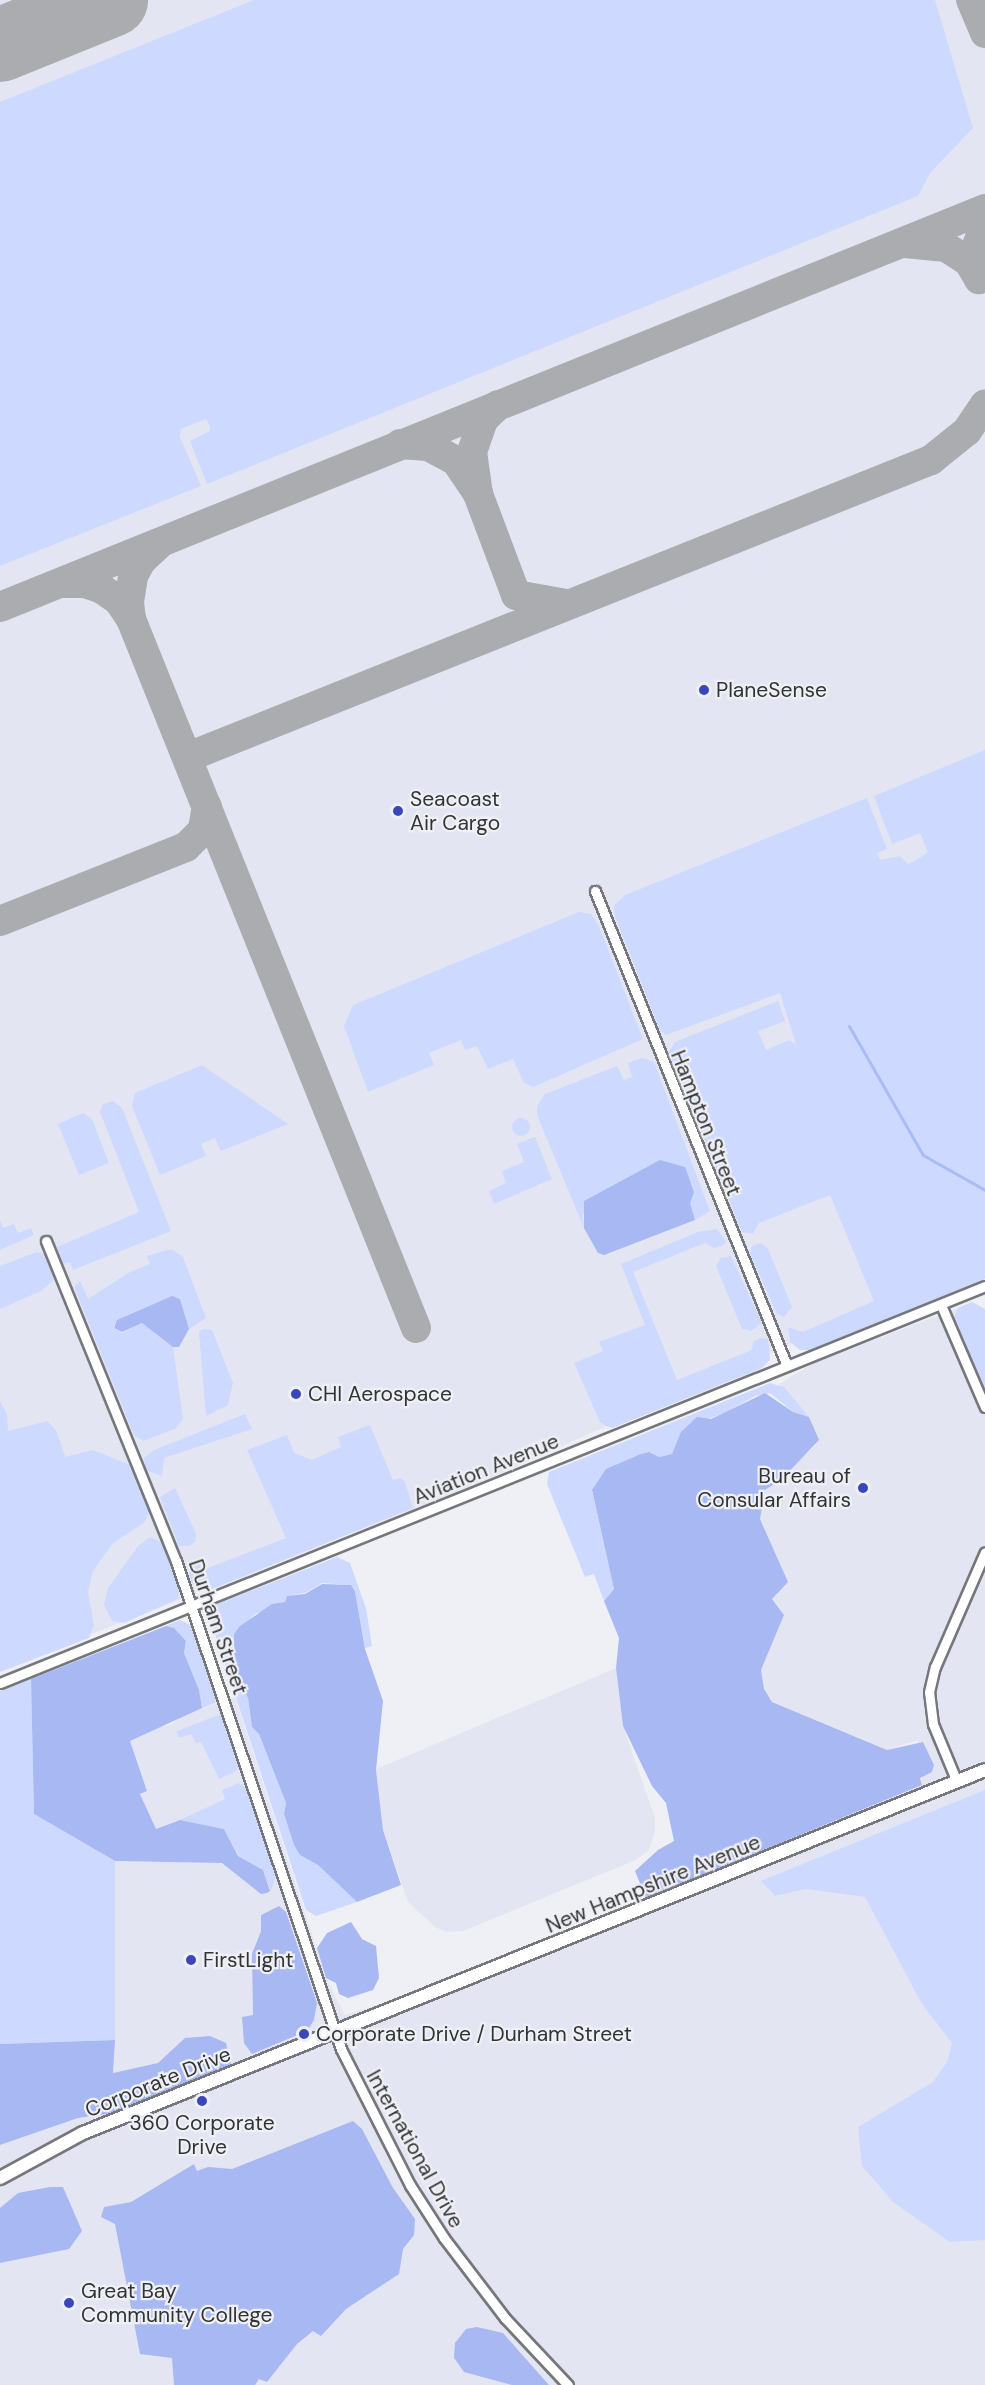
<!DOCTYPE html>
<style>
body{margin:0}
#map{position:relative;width:985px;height:2385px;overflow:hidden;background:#eff0f5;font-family:"DM Sans",sans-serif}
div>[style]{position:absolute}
.built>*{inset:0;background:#e3e6f2}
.green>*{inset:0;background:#cdd9ff}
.round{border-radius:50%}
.forest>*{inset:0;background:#a7b8f3}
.stream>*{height:3px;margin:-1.5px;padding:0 1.5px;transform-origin:1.5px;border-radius:1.5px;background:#aabbf7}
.taxiway>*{height:30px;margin:-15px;padding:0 15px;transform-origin:15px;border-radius:15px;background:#abacb0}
.runway>*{height:74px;margin:-37px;padding:0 37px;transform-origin:37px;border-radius:37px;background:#abacb0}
.roads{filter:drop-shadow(2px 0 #76777b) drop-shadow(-2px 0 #76777b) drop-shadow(0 2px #76777b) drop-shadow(0 -2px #76777b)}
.street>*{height:9px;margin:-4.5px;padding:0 4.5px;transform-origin:4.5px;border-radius:4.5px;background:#fff}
.secondary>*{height:12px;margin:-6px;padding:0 6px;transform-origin:6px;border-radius:6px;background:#fff}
.dots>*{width:16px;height:16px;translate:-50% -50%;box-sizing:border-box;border:3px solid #eff0f5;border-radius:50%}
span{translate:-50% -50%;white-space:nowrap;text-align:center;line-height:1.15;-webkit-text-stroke:4.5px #eff0f5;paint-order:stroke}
.poi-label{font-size:21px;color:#323334}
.left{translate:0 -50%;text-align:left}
.right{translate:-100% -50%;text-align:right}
.street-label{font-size:21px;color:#323334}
</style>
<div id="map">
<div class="built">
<i style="clip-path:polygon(0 0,985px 0,985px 1263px,877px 1306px,465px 1489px,84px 1637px,0 1504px)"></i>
<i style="clip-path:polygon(958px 1308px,955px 1319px,985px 1390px,985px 2385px,0 2385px,0 2145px,78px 2118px,107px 2114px,231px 2065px,185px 2038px,158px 2064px,113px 2073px,115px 1861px,223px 1863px,261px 1894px,263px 1870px,238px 1856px,224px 1829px,180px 1820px,155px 1829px,140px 1793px,147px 1790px,130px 1741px,148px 1730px,173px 1724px,182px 1715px,235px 1697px,326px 1978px,345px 2015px,402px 1998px,922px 1785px,918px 1740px,887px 1750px,772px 1702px,764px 1689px,761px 1670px,784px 1615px,772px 1599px,787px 1582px,760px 1519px,765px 1490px,816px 1445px,808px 1416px,779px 1384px,814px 1363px)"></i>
<i style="clip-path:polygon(616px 1668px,623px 1726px,655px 1818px,655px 1832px,648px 1851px,636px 1860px,463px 1931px,446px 1932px,435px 1927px,408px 1902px,383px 1830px,376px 1769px)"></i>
</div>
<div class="green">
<i style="clip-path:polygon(254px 0,935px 0,973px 128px,930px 173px,918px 196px,207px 484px,190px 441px,210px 431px,210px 426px,206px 419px,181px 429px,180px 437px,201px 486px,0 566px,0 102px)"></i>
<i style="clip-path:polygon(985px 750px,985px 1279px,810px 1350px,800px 1350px,790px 1342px,788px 1327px,803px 1332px,874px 1301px,830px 1195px,759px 1223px,753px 1234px,742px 1232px,669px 1052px,675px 1042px,778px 1001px,785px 1021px,758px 1031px,766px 1050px,789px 1040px,796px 1044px,780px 993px,666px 1035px,660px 1030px,615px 916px,614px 906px,625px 895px,867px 798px,887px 849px,877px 853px,880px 860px,900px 856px,908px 864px,915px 861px,928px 852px,920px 833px,892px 844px,874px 796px)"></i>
<i style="clip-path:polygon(579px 912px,591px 914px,598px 924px,643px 1039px,533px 1087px,524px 1083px,513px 1059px,488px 1069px,477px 1046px,465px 1050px,461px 1040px,429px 1053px,434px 1065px,368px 1092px,344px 1026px,353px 1005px)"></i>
<i style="clip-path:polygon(642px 1058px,654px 1062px,710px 1211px,695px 1220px,690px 1203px,693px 1184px,582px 1214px,584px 1228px,537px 1115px,537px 1106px,545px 1094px,617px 1066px,624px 1080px,632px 1077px,628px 1063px)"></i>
<i style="clip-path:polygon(202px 1065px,288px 1124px,221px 1151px,215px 1138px,201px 1144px,206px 1156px,160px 1175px,132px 1106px,135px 1093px)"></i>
<i style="clip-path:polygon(113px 1101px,122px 1108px,171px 1231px,73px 1270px,70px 1262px,63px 1264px,57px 1247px,139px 1212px,100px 1112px,103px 1104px)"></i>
<i style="clip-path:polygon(83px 1113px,92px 1119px,109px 1163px,79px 1175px,58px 1124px)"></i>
<i class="round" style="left:512px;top:1118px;width:18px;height:18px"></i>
<i style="clip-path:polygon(535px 1137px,552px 1179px,494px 1204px,489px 1191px,506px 1183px,502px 1171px,524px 1162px,517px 1144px)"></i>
<i style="clip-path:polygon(0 1220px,3px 1228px,14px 1224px,18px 1233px,31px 1228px,34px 1235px,0 1250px)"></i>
<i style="clip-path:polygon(717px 1229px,726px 1242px,722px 1246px,714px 1248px,705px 1243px,633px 1272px,677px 1380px,752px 1350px,753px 1342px,760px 1338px,768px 1339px,770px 1360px,762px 1368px,612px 1428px,606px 1426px,600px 1422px,574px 1363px,603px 1351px,599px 1342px,645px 1325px,621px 1264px,698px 1232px)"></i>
<i style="clip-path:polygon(761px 1243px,768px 1249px,792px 1307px,784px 1317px,777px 1314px,750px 1253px,752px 1246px)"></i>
<i style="clip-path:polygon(171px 1249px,183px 1257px,206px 1318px,189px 1329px,180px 1299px,172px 1296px,117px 1320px,113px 1328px,122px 1333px,142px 1323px,173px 1347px,183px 1419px,175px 1429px,143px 1441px,134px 1435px,74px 1287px,80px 1281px,88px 1299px,128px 1273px,150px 1264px,147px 1256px)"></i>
<i style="clip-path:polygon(37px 1252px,45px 1255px,54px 1280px,41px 1291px,0 1309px,0 1266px)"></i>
<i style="clip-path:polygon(731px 1256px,762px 1323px,751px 1331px,742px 1329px,716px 1266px,721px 1258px)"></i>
<i style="clip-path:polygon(972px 1302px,985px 1309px,985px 1390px,954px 1317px,958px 1308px)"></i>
<i style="clip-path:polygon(203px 1329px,212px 1330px,233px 1383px,228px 1405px,206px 1416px,199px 1332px)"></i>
<i style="clip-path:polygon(770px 1383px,784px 1387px,809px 1417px,793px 1412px,770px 1393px,755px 1396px,724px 1413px,689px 1426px,672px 1454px,658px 1457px,649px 1452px,641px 1454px,592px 1491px,614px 1589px,604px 1601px,594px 1574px,585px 1577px,547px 1484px,549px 1472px)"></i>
<i style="clip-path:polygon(0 1401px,7px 1414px,8px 1431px,48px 1421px,57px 1432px,65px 1457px,93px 1450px,130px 1465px,149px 1511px,145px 1522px,113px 1543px,93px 1571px,88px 1592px,94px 1625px,89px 1638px,0 1672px)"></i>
<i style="clip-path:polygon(245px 1414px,252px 1429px,164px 1458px,162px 1476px,146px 1470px,144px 1458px,154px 1450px)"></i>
<i style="clip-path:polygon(370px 1425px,393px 1480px,401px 1478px,405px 1482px,413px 1508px,210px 1590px,192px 1583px,189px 1573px,197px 1564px,208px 1568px,286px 1538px,247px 1450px,287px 1435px,294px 1453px,312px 1460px,341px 1447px,338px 1437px)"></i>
<i style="clip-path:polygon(175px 1488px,196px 1534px,195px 1542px,189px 1546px,179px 1546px,160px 1497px)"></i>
<i style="clip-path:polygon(150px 1537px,163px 1543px,180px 1586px,178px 1599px,124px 1623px,112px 1621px,104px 1605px,108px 1588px,138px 1546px)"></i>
<i style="clip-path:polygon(337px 1557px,350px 1563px,366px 1608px,372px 1646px,365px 1648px,355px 1590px,351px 1585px,322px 1583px,305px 1593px,287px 1596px,285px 1602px,272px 1604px,267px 1610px,255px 1614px,234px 1634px,233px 1648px,236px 1678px,248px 1698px,252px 1727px,259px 1734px,286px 1803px,284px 1814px,294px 1845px,300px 1855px,318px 1865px,357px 1902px,316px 1916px,306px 1910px,208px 1613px,215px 1605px)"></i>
<i style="clip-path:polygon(180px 1620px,194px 1627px,217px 1696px,215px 1703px,202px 1708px,199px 1690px,184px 1653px,186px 1641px,174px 1628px,166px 1626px)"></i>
<i style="clip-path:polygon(31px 1679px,34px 1814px,115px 1861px,115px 2040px,0 2044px,0 1691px)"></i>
<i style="clip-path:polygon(221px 1714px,240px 1766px,235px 1772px,219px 1779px,201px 1742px,196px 1743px,191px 1734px,179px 1738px,177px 1731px)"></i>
<i style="clip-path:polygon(239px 1783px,248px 1789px,276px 1876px,271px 1891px,263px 1870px,239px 1856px,224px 1829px,180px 1820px,225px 1799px,222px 1790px)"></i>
<i style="clip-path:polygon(985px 1790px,985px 2240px,950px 2242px,893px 2202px,862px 2166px,858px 2127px,933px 2082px,947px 2062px,952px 2043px,922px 2004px,865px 1897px,806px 1889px,775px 1896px,761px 1881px)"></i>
</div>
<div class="forest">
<i style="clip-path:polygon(660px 1160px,685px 1167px,694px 1192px,690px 1203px,695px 1220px,604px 1255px,598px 1253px,584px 1228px,584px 1201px)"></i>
<i style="clip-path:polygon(172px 1296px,180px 1299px,189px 1329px,179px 1347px,173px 1347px,142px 1323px,122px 1332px,114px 1328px,117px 1320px)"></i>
<i style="clip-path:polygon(765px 1393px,793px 1412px,809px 1417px,819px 1440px,782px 1479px,765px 1490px,760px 1519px,788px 1582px,772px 1599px,784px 1615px,761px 1670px,764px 1689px,772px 1702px,887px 1750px,923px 1742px,934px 1765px,932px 1772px,920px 1778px,922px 1785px,646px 1898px,635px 1871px,658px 1850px,674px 1841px,666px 1803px,652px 1786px,623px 1726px,616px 1668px,619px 1638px,604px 1601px,614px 1589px,592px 1490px,606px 1469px,641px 1454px,649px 1452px,659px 1457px,672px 1454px,681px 1432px,697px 1417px,711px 1419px)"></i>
<i style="clip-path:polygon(322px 1584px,351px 1585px,355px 1591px,365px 1649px,383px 1701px,376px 1770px,383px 1830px,401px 1885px,357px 1902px,318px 1865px,300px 1855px,294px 1845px,284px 1814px,286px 1803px,259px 1734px,252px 1727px,248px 1698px,236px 1677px,234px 1662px,234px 1634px,240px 1626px,272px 1604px,285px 1602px,287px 1596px,305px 1594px)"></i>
<i style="clip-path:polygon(166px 1626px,174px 1628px,186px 1641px,184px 1653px,199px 1690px,202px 1708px,130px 1741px,147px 1791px,140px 1794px,156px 1829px,180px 1820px,224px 1829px,238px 1856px,263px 1870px,270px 1891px,267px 1893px,261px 1894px,222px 1863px,115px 1861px,34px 1814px,31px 1679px)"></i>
<i style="clip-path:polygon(279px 1906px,286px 1912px,317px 2003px,314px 2020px,307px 2031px,252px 2054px,244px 2043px,242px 2017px,253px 2015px,252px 1954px,261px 1931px,261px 1915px)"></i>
<i style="clip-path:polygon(351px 1922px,362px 1939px,376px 1946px,379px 1978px,373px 1990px,348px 1998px,339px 1994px,336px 1983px,326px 1978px,317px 1948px,327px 1933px)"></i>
<i style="clip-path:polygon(210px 2036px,226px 2043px,231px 2065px,107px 2114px,78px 2118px,0 2145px,0 2044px,115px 2040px,113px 2073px,158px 2063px,185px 2038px)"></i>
<i style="clip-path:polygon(353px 2121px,362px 2129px,393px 2188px,415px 2219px,414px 2235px,403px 2249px,399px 2274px,346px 2309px,321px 2336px,313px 2331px,297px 2344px,267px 2382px,259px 2379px,255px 2385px,174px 2385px,172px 2358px,140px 2354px,115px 2224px,101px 2217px,104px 2207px,131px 2202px,194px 2164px,197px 2171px,208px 2167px,232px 2169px)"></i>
<i style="clip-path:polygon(50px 2187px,63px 2187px,82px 2231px,69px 2249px,0 2263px,0 2208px,18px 2193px)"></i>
<i style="clip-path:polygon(477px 2327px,503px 2333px,549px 2385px,512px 2385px,464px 2372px,454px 2358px,455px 2343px,466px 2329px)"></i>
</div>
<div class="stream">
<i style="left:849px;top:1026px;width:149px;rotate:60.2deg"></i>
<i style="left:923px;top:1155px;width:71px;rotate:29.4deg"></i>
</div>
<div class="taxiway">
<i style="left:971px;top:0;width:36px;rotate:67deg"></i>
<i style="left:905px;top:243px;width:41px;rotate:5.6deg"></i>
<i style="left:946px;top:247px;width:27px;rotate:33deg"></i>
<i style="left:969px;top:262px;width:20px;rotate:60deg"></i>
<i style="left:979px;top:279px;width:33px;rotate:-93deg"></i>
<i style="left:977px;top:246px;width:23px;rotate:-70deg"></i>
<i style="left:400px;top:444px;width:28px;rotate:4deg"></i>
<i style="left:428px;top:446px;width:32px;rotate:28deg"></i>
<i style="left:456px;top:461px;width:40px;rotate:56deg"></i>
<i style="left:478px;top:494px;width:42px;rotate:-98.1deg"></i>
<i style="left:472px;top:452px;width:34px;rotate:-71deg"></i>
<i style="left:483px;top:420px;width:21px;rotate:-45deg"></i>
<i style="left:478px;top:494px;width:108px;rotate:69.4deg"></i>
<i style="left:516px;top:595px;width:51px;rotate:10.2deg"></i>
<i style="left:64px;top:583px;width:21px"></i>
<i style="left:85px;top:583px;width:18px;rotate:19deg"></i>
<i style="left:102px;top:589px;width:21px;rotate:35deg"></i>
<i style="left:119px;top:601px;width:22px;rotate:56deg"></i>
<i style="left:131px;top:619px;width:764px;rotate:68.1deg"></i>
<i style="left:0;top:607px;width:1062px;rotate:-22deg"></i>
<i style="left:131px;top:619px;width:17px;rotate:-97deg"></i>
<i style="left:129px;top:602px;width:26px;rotate:-81deg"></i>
<i style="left:133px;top:576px;width:17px;rotate:-62deg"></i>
<i style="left:141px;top:561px;width:23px;rotate:-43deg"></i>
<i style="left:188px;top:757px;width:800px;rotate:-21.79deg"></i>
<i style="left:931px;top:460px;width:46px;rotate:-38.9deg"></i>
<i style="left:967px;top:431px;width:32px;rotate:-56deg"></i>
<i style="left:0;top:921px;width:200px;rotate:-21.7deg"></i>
<i style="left:186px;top:847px;width:24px;rotate:-45deg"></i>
<i style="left:203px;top:830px;width:24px;rotate:-81deg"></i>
</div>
<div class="runway">
<i style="left:0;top:45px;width:120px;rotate:-22.1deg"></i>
</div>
<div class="roads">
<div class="street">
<i style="left:595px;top:891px;width:512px;rotate:67.99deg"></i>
<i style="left:46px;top:1241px;width:345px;rotate:67.9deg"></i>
<i style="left:176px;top:1561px;width:515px;rotate:71.32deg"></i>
<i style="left:341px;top:2049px;width:153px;rotate:63.1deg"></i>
<i style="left:410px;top:2185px;width:63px;rotate:57.3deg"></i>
<i style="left:444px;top:2238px;width:101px;rotate:52.7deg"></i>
<i style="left:505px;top:2318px;width:92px;rotate:46.8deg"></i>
<i style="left:941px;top:1305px;width:111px;rotate:66.7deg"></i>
<i style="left:0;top:1683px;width:1062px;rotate:-21.95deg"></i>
<i style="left:957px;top:1782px;width:63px;rotate:-112.5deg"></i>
<i style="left:933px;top:1724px;width:32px;rotate:-97deg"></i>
<i style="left:929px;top:1692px;width:26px;rotate:-77deg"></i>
<i style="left:935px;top:1667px;width:125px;rotate:-66.5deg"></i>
</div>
<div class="secondary">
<i style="left:0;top:2178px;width:94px;rotate:-28.5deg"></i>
<i style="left:83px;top:2133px;width:972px;rotate:-21.92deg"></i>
</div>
</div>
<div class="dots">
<i style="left:704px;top:690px;background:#3a47ba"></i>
<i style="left:398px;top:811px;background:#3a47ba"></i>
<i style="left:296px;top:1394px;background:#3a47ba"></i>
<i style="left:863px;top:1488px;background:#3a47ba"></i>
<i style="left:191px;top:1960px;background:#3a47ba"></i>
<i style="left:304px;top:2034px;background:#3a47ba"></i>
<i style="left:202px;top:2101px;background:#3a47ba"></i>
<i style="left:69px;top:2303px;background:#3a47ba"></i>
</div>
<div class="poi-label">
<span class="left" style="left:716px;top:690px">PlaneSense</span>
<span class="left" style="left:410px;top:811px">Seacoast<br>Air Cargo</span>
<span class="left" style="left:308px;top:1394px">CHI Aerospace</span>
<span class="right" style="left:851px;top:1488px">Bureau of<br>Consular Affairs</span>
<span class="left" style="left:203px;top:1960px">FirstLight</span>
<span class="left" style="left:316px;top:2034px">Corporate Drive / Durham Street</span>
<span style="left:202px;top:2135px">360 Corporate<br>Drive</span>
<span class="left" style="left:81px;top:2303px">Great Bay<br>Community College</span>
</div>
<div class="street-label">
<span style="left:706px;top:1123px;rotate:68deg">Hampton Street</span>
<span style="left:486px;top:1469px;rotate:-22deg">Aviation Avenue</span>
<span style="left:218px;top:1627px;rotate:71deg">Durham Street</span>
<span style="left:653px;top:1884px;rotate:-22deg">New Hampshire Avenue</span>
<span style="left:158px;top:2082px;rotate:-22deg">Corporate Drive</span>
<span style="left:415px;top:2149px;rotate:61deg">International Drive</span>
</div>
</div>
